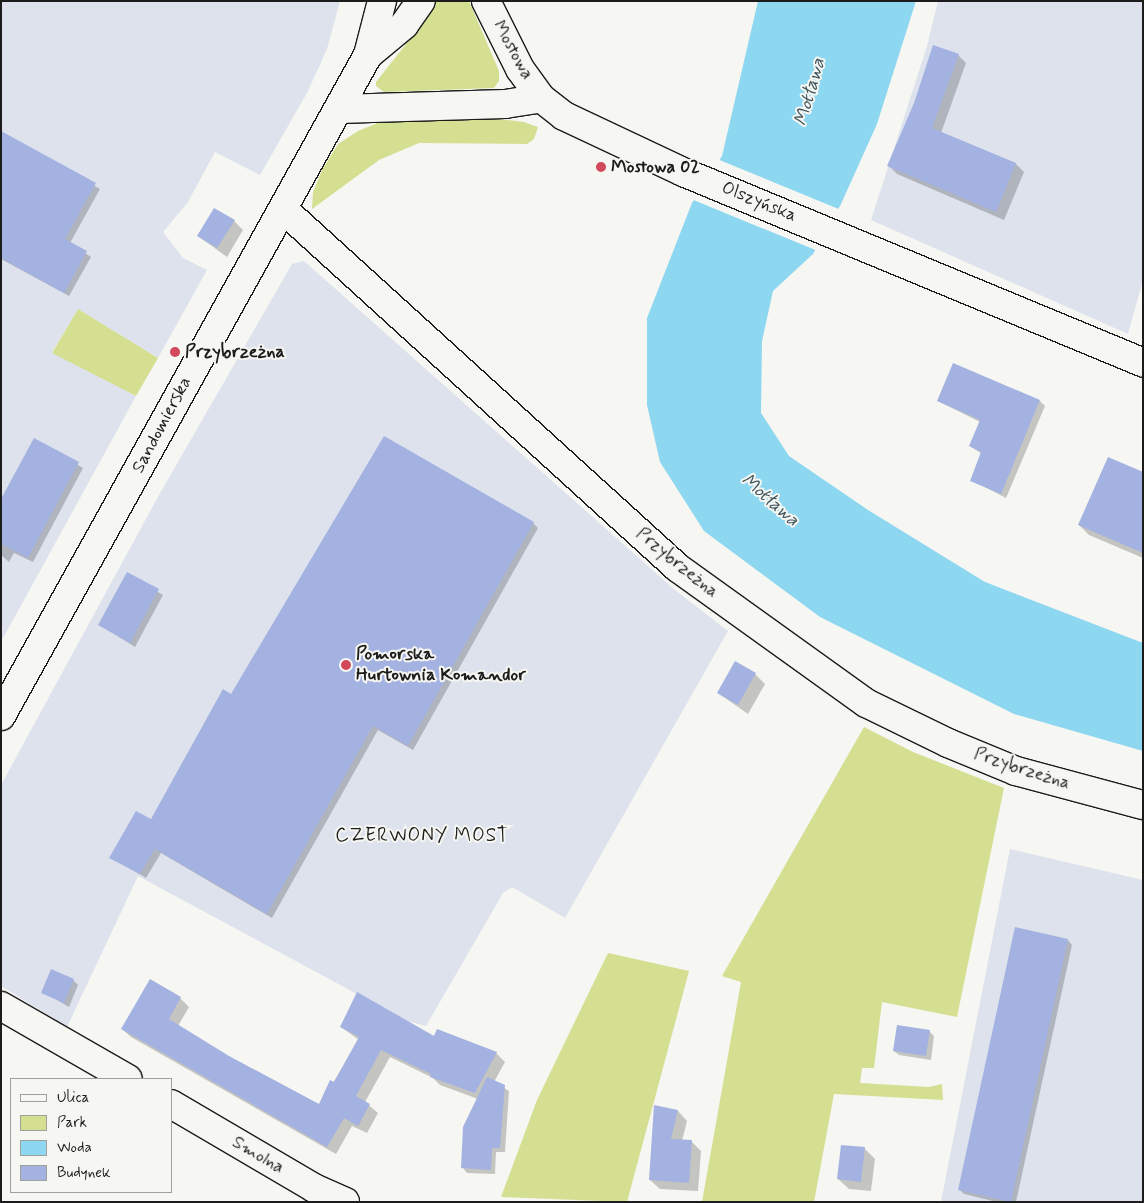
<!DOCTYPE html>
<meta charset="utf-8">
<style>
body{margin:0}
#map{position:relative;width:1144px;height:1203px;overflow:hidden;background:#f6f6f2;font-family:Mynerve,sans-serif}
div>[style]{position:absolute}
.built>*{inset:0;background:#dde2ed}
.green>*{inset:0;background:#d4df92}
.water>*{inset:0;background:#8ed7f0}
.pier>*{inset:0;background:#f6f6f2}
.shadow>*{inset:0;background:#0003}
.building>*{inset:0;background:#a3b2e1}
.roads{filter:drop-shadow(1px 0 #1c1c1c) drop-shadow(-1px 0 #1c1c1c) drop-shadow(0 1px #1c1c1c) drop-shadow(0 -1px #1c1c1c)}
.minor>*{height:28px;margin:-14px;padding:0 14px;transform-origin:14px;border-radius:14px;background:#f6f6f2}
.tertiary>*{height:28px;margin:-14px;padding:0 14px;transform-origin:14px;border-radius:14px;background:#f6f6f2}
.dots>*{width:14px;height:14px;translate:-50% -50%;box-sizing:border-box;border:2px solid #f6f6f2;border-radius:50%}
span{translate:-50% -50%;white-space:nowrap;text-align:center;line-height:1.15;-webkit-text-stroke:4px #f6f6f2;paint-order:stroke}
.street-label{font-size:18px;color:#1c1c1c}
.poi-label{font-size:18px;color:#1c1c1c;font-weight:700}
.left{translate:0 -50%;text-align:left}
.water-label{font-size:19px;color:#3e545c;font-style:italic}
.neighbourhood-label{font-size:19px;color:#1c1c1c;letter-spacing:1px}
.frame{position:absolute;inset:0;border:2px solid #1c1c1c;pointer-events:none}
.legend{position:absolute;left:10px;top:1078px;width:162px;height:115px;box-sizing:border-box;background:#f6f6f2;border:1px solid #9f9f9c;margin:0;padding:6px 9px;list-style:none;font-size:15px;color:#1c1c1c}
.legend li{display:flex;align-items:center;gap:10px;height:25px}
.legend b{width:25px;border:1px solid #9f9f9c}
</style>
<div id="map">
<div class="built">
<i style="clip-path:polygon(1px 1px,340px 1px,327px 49px,308px 91px,260px 175px,215px 152px,188px 202px,163px 232px,183px 258px,207px 270px,158px 358px,78px 309px,52px 352px,136px 396px,1px 642px)"></i>
<i style="clip-path:polygon(938px 1px,1143px 1px,1143px 280px,1128px 334px,871px 220px,927px 46px)"></i>
<i style="clip-path:polygon(304px 261px,675px 590px,728px 631px,565px 918px,512px 887px,503px 893px,426px 1026px,407px 1021px,138px 876px,67px 1027px,1px 986px,1px 785px,159px 495px,292px 264px)"></i>
<i style="clip-path:polygon(1010px 849px,1143px 880px,1143px 1202px,941px 1202px)"></i>
</div>
<div class="green">
<i style="clip-path:polygon(433px 1px,469px 1px,499px 71px,499px 81px,494px 88px,384px 92px,376px 86px,376px 82px,425px 20px)"></i>
<i style="clip-path:polygon(490px 118px,524px 122px,538px 127px,534px 139px,527px 144px,419px 143px,379px 160px,312px 209px,313px 192px,322px 170px,338px 144px,358px 131px,380px 122px,410px 119px)"></i>
<i style="clip-path:polygon(78px 309px,158px 358px,136px 396px,52px 353px)"></i>
<i style="clip-path:polygon(864px 727px,913px 752px,1004px 788px,957px 1017px,882px 1002px,874px 1068px,862px 1068px,860px 1083px,929px 1087px,942px 1084px,943px 1100px,834px 1094px,814px 1202px,702px 1202px,741px 982px,722px 976px)"></i>
<i style="clip-path:polygon(608px 953px,689px 971px,627px 1202px,501px 1197px,537px 1100px)"></i>
</div>
<div class="water">
<i style="clip-path:polygon(758px 1px,916px 1px,877px 124px,841px 204px,813px 254px,773px 291px,762px 341px,761px 413px,789px 456px,868px 510px,985px 582px,1143px 643px,1143px 751px,1014px 714px,820px 617px,704px 531px,660px 462px,647px 405px,647px 318px,692px 203px,722px 156px)"></i>
</div>
<div class="pier">
<i style="clip-path:polygon(717px 159px,841px 210px,818px 251px,691px 199px)"></i>
</div>
<div class="shadow">
<i style="clip-path:polygon(958px 55px,966px 63px,941px 133px,1016px 164px,1024px 172px,1004px 220px,897px 174px,889px 166px)"></i>
<i style="clip-path:polygon(1px 133px,100px 189px,70px 243px,91px 257px,69px 296px,1px 259px)"></i>
<i style="clip-path:polygon(234px 221px,243px 230px,227px 257px,198px 236px)"></i>
<i style="clip-path:polygon(938px 401px,1040px 401px,1045px 406px,1006px 498px,971px 480px,982px 454px,970px 446px,980px 422px)"></i>
<i style="clip-path:polygon(35px 439px,83px 468px,33px 562px,14px 553px,9px 562px,1px 555px,1px 502px)"></i>
<i style="clip-path:polygon(1143px 473px,1143px 558px,1089px 535px,1079px 525px)"></i>
<i style="clip-path:polygon(533px 523px,538px 528px,413px 750px,378px 730px,272px 918px,161px 853px,146px 878px,110px 857px,151px 821px,232px 696px)"></i>
<i style="clip-path:polygon(128px 574px,163px 595px,135px 647px,100px 625px)"></i>
<i style="clip-path:polygon(755px 674px,765px 684px,748px 714px,718px 693px)"></i>
<i style="clip-path:polygon(1068px 940px,1072px 945px,1016px 1202px,997px 1202px,964px 1194px,959px 1189px)"></i>
<i style="clip-path:polygon(73px 980px,78px 985px,69px 1007px,43px 992px)"></i>
<i style="clip-path:polygon(180px 998px,189px 1007px,178px 1026px,228px 1057px,319px 1106px,359px 1040px,341px 1027px,435px 1038px,438px 1030px,496px 1053px,505px 1062px,494px 1082px,509px 1091px,505px 1152px,496px 1152px,495px 1174px,467px 1173px,463px 1168px,478px 1099px,440px 1085px,433px 1078px,390px 1057px,365px 1102px,378px 1113px,367px 1133px,352px 1126px,336px 1154px,131px 1037px,122px 1029px)"></i>
<i style="clip-path:polygon(929px 1031px,934px 1036px,931px 1060px,899px 1055px,894px 1051px)"></i>
<i style="clip-path:polygon(655px 1106px,678px 1111px,687px 1121px,682px 1141px,691px 1141px,701px 1151px,698px 1191px,660px 1189px,650px 1180px)"></i>
<i style="clip-path:polygon(864px 1148px,875px 1159px,871px 1191px,849px 1189px,838px 1179px)"></i>
</div>
<div class="building">
<i style="clip-path:polygon(933px 45px,959px 54px,932px 128px,1016px 163px,996px 212px,887px 166px,914px 103px)"></i>
<i style="clip-path:polygon(1px 131px,96px 183px,65px 239px,87px 251px,64px 293px,1px 258px)"></i>
<i style="clip-path:polygon(214px 208px,235px 220px,217px 248px,197px 236px)"></i>
<i style="clip-path:polygon(953px 363px,1040px 400px,1001px 494px,970px 481px,981px 452px,969px 446px,980px 420px,937px 401px)"></i>
<i style="clip-path:polygon(384px 436px,534px 522px,408px 746px,373px 726px,267px 914px,155px 849px,140px 874px,109px 858px,136px 811px,151px 819px,223px 689px,231px 694px)"></i>
<i style="clip-path:polygon(34px 438px,79px 462px,28px 558px,1px 544px,1px 499px)"></i>
<i style="clip-path:polygon(1108px 457px,1143px 472px,1143px 553px,1078px 525px)"></i>
<i style="clip-path:polygon(127px 572px,159px 589px,130px 643px,98px 625px)"></i>
<i style="clip-path:polygon(735px 661px,756px 673px,738px 705px,717px 693px)"></i>
<i style="clip-path:polygon(1015px 927px,1068px 939px,1011px 1202px,958px 1190px)"></i>
<i style="clip-path:polygon(51px 969px,74px 979px,64px 1003px,41px 993px)"></i>
<i style="clip-path:polygon(150px 979px,181px 997px,169px 1019px,229px 1056px,319px 1104px,330px 1080px,334px 1082px,359px 1037px,340px 1027px,357px 992px,434px 1036px,437px 1029px,497px 1052px,475px 1093px,430px 1077px,431px 1074px,381px 1050px,356px 1096px,370px 1104px,358px 1126px,344px 1118px,327px 1147px,121px 1029px)"></i>
<i style="clip-path:polygon(897px 1025px,930px 1030px,926px 1056px,893px 1051px)"></i>
<i style="clip-path:polygon(487px 1077px,505px 1085px,500px 1148px,492px 1148px,491px 1170px,461px 1168px,463px 1127px)"></i>
<i style="clip-path:polygon(654px 1105px,678px 1110px,671px 1139px,692px 1140px,689px 1183px,649px 1180px)"></i>
<i style="clip-path:polygon(841px 1145px,865px 1147px,861px 1182px,837px 1179px)"></i>
</div>
<div class="roads">
<div class="minor">
<i style="left:283px;top:209px;width:534px;rotate:42.27deg"></i>
<i style="left:678px;top:568px;width:231px;rotate:35.7deg"></i>
<i style="left:866px;top:703px;width:91px;rotate:26deg"></i>
<i style="left:948px;top:743px;width:74px;rotate:22.4deg"></i>
<i style="left:1016px;top:771px;width:131px;rotate:15deg"></i>
<i style="left:1px;top:1006px;width:146px;rotate:29.9deg"></i>
<i style="left:171px;top:1104px;width:166px;rotate:30.4deg"></i>
<i style="left:314px;top:1188px;width:34px;rotate:24deg"></i>
</div>
<div class="tertiary">
<i style="left:486px;top:1px;width:76px;rotate:63.4deg"></i>
<i style="left:520px;top:69px;width:36px;rotate:54deg"></i>
<i style="left:541px;top:98px;width:29px;rotate:38deg"></i>
<i style="left:564px;top:116px;width:132px;rotate:25.2deg"></i>
<i style="left:683px;top:172px;width:498px;rotate:22.5deg"></i>
<i style="left:368px;top:55px;width:47px;rotate:-39.8deg"></i>
<i style="left:404px;top:25px;width:29px;rotate:-55deg"></i>
<i style="left:339px;top:109px;width:166px;rotate:-1.7deg"></i>
<i style="left:505px;top:104px;width:36px;rotate:-9deg"></i>
<i style="left:1px;top:716px;width:756px;rotate:-60.96deg"></i>
<i style="left:368px;top:55px;width:56px;rotate:-75.5deg"></i>
</div>
</div>
<div class="dots">
<i style="left:601px;top:167px;background:#d1495b"></i>
<i style="left:175px;top:352px;background:#d1495b"></i>
<i style="left:346px;top:665px;background:#d1495b"></i>
</div>
<div class="street-label">
<span style="left:513px;top:50px;rotate:61deg">Mostowa</span>
<span style="left:759px;top:202px;rotate:22deg">Olszyńska</span>
<span style="left:162px;top:425px;rotate:-62deg">Sandomierska</span>
<span style="left:677px;top:563px;rotate:39deg">Przybrzeżna</span>
<span style="left:1022px;top:769px;rotate:18deg">Przybrzeżna</span>
<span style="left:258px;top:1155px;rotate:30deg">Smolna</span>
</div>
<div class="poi-label">
<span class="left" style="left:611px;top:167px">Mostowa 02</span>
<span class="left" style="left:185px;top:352px">Przybrzeżna</span>
<span class="left" style="left:356px;top:665px">Pomorska<br>Hurtownia Komandor</span>
</div>
<div class="water-label">
<span style="left:810px;top:92px;rotate:-74deg">Motława</span>
<span style="left:770px;top:500px;rotate:41deg">Motława</span>
</div>
<div class="neighbourhood-label">
<span style="left:422px;top:836px">CZERWONY MOST</span>
</div>
<div class="frame"></div>
<ul class="legend">
<li><b style="height:6px;background:#f6f6f2"></b>Ulica</li>
<li><b style="height:14px;background:#d4df92"></b>Park</li>
<li><b style="height:14px;background:#8ed7f0"></b>Woda</li>
<li><b style="height:14px;background:#a3b2e1"></b>Budynek</li>
</ul>
</div>
